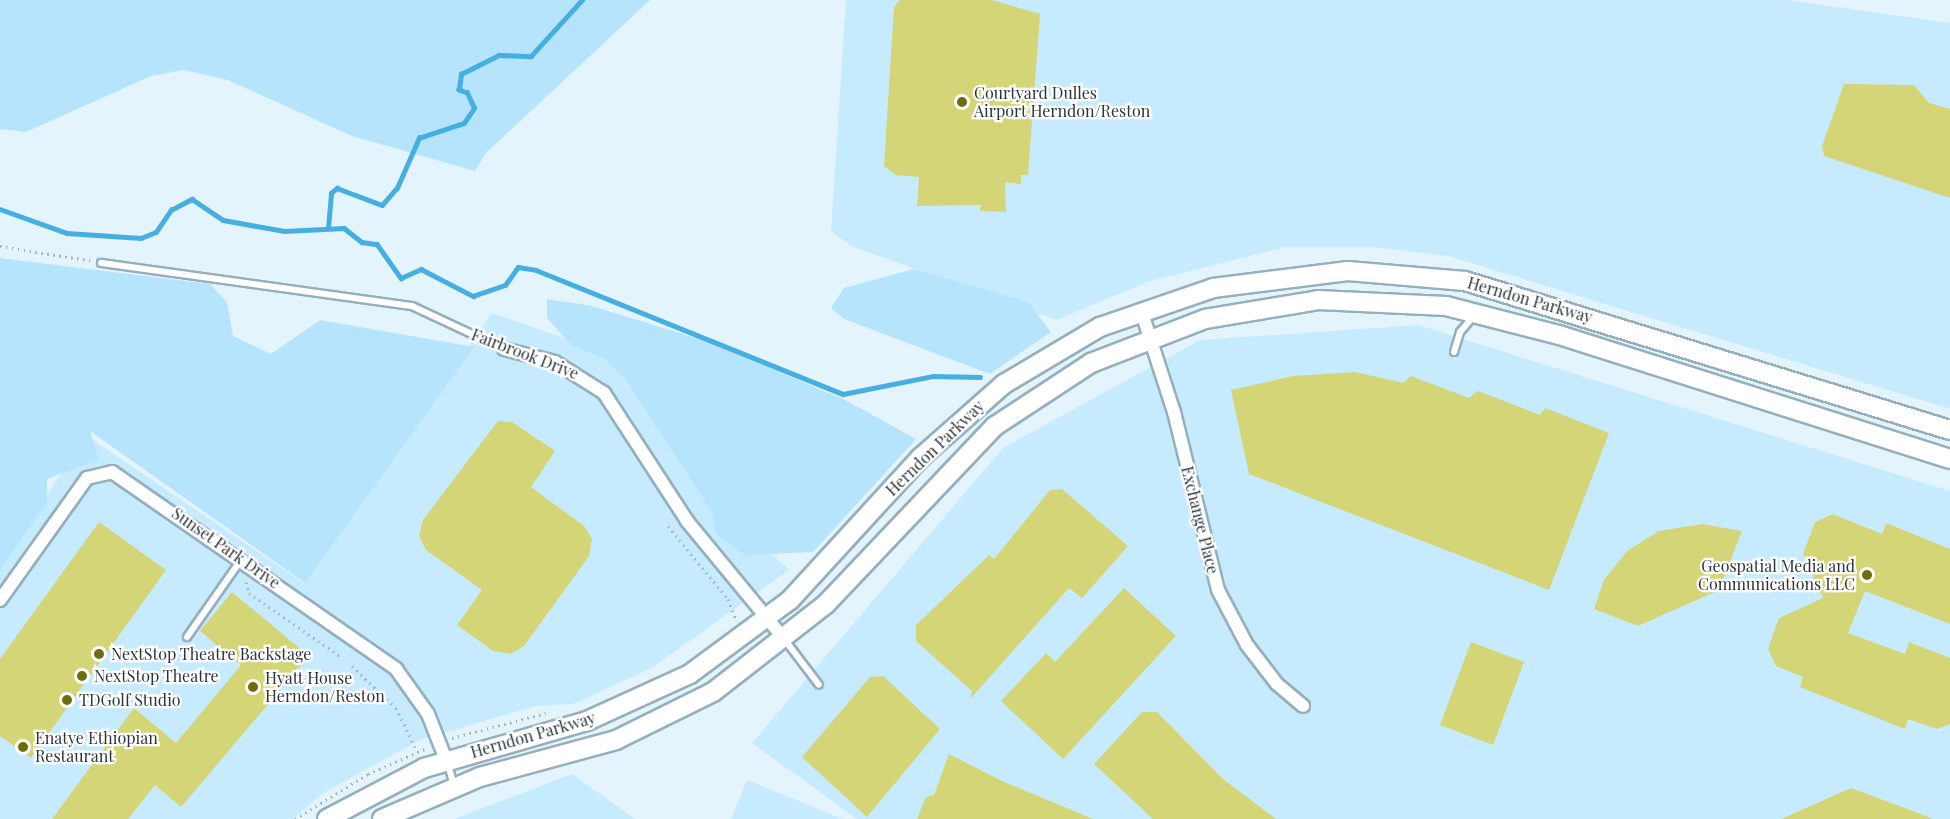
<!DOCTYPE html>
<style>
body{margin:0}
#map{position:relative;width:1950px;height:819px;overflow:hidden;background:#e4f4fd;font-family:"Playfair Display",serif}
div>[style]{position:absolute}
.built>*{inset:0;background:#c7ebfe}
.green>*{inset:0;background:#b6e4fc}
.stream>*{height:4.5px;margin:-2.25px;padding:0 2.25px;transform-origin:2.25px;border-radius:2.25px;background:#46afe1}
.building>*{inset:0;background:#d3d576}
.path>*{height:3px;margin-top:-1.5px;transform-origin:0;background:repeating-linear-gradient(90deg,#a4b3bb 0 1.5px,transparent 0 6px)}
.roads{filter:drop-shadow(2px 0 #95afbd) drop-shadow(-2px 0 #95afbd) drop-shadow(0 2px #95afbd) drop-shadow(0 -2px #95afbd)}
.service>*{height:6px;margin:-3px;padding:0 3px;transform-origin:3px;border-radius:3px;background:#fff}
.minor>*{height:12px;margin:-6px;padding:0 6px;transform-origin:6px;border-radius:6px;background:#fff}
.secondary>*{height:18px;margin:-9px;padding:0 9px;transform-origin:9px;border-radius:9px;background:#fff}
.dots>*{width:16px;height:16px;translate:-50% -50%;box-sizing:border-box;border:3px solid #fff;border-radius:50%}
span{translate:-50% -50%;white-space:nowrap;text-align:center;line-height:1.15;-webkit-text-stroke:4.5px #fff;paint-order:stroke}
.poi-label{font-size:16px;color:#29343a}
.left{translate:0 -50%;text-align:left}
.right{translate:-100% -50%;text-align:right}
.street-label{font-size:16px;color:#29343a}
</style>
<div id="map">
<div class="built">
<i style="clip-path:polygon(846px 0,1787px 0,1950px 23px,1950px 409px,1448px 256px,1374px 247px,1285px 247px,1147px 282px,1057px 320px,851px 246px,831px 231px)"></i>
<i style="clip-path:polygon(492px 313px,629px 361px,721px 504px,789px 570px,653px 667px,574px 704px,535px 706px,420px 740px,323px 793px,293px 819px,0 819px,0 564px,87px 436px,304px 583px)"></i>
<i style="clip-path:polygon(1418px 325px,1950px 491px,1950px 819px,857px 819px,752px 743px,1003px 448px,1200px 340px)"></i>
<i style="clip-path:polygon(572px 774px,635px 819px,454px 819px)"></i>
<i style="clip-path:polygon(747px 780px,843px 819px,731px 819px)"></i>
</div>
<div class="green">
<i style="clip-path:polygon(0 0,650px 0,486px 153px,475px 171px,352px 136px,228px 80px,184px 70px,151px 76px,26px 132px,0 129px)"></i>
<i style="clip-path:polygon(0 258px,210px 284px,227px 302px,233px 336px,271px 354px,320px 320px,474px 347px,305px 583px,90px 431px,99px 460px,47px 479px,47px 502px,0 570px)"></i>
<i style="clip-path:polygon(914px 269px,1028px 302px,1051px 332px,990px 374px,844px 319px,831px 308px,844px 288px)"></i>
<i style="clip-path:polygon(547px 299px,592px 306px,706px 341px,845px 400px,916px 439px,813px 552px,744px 555px,716px 533px,712px 512px,624px 377px,603px 358px,571px 345px,547px 318px)"></i>
</div>
<div class="stream">
<i style="left:0;top:209px;width:71px;rotate:19.7deg"></i>
<i style="left:67px;top:233px;width:74px;rotate:3.9deg"></i>
<i style="left:141px;top:238px;width:16px;rotate:-22deg"></i>
<i style="left:156px;top:232px;width:27px;rotate:-56deg"></i>
<i style="left:171px;top:210px;width:24px;rotate:-28deg"></i>
<i style="left:192px;top:199px;width:37px;rotate:34deg"></i>
<i style="left:223px;top:220px;width:62px;rotate:10.2deg"></i>
<i style="left:284px;top:231px;width:60px;rotate:-2.9deg"></i>
<i style="left:344px;top:228px;width:23px;rotate:38deg"></i>
<i style="left:362px;top:242px;width:15px;rotate:8deg"></i>
<i style="left:377px;top:244px;width:42px;rotate:54.8deg"></i>
<i style="left:401px;top:278px;width:22px;rotate:-24deg"></i>
<i style="left:421px;top:269px;width:59px;rotate:27.4deg"></i>
<i style="left:473px;top:296px;width:34px;rotate:-19deg"></i>
<i style="left:505px;top:285px;width:22px;rotate:-54deg"></i>
<i style="left:518px;top:267px;width:18px;rotate:9deg"></i>
<i style="left:536px;top:270px;width:331px;rotate:22deg"></i>
<i style="left:843px;top:394px;width:92px;rotate:-11.3deg"></i>
<i style="left:933px;top:376px;width:47px;rotate:1.2deg"></i>
<i style="left:328px;top:228px;width:35px;rotate:-85deg"></i>
<i style="left:331px;top:193px;width:8px;rotate:-40deg"></i>
<i style="left:337px;top:188px;width:48px;rotate:20.7deg"></i>
<i style="left:382px;top:205px;width:23px;rotate:-49deg"></i>
<i style="left:397px;top:188px;width:55px;rotate:-66.3deg"></i>
<i style="left:419px;top:138px;width:47px;rotate:-18.4deg"></i>
<i style="left:464px;top:123px;width:18px;rotate:-56deg"></i>
<i style="left:474px;top:108px;width:17px;rotate:-115deg"></i>
<i style="left:467px;top:93px;width:9px;rotate:-159deg"></i>
<i style="left:459px;top:90px;width:16px;rotate:-83deg"></i>
<i style="left:461px;top:74px;width:42px;rotate:-26.6deg"></i>
<i style="left:499px;top:55px;width:32px;rotate:2deg"></i>
<i style="left:531px;top:56px;width:76px;rotate:-47.7deg"></i>
</div>
<div class="building">
<i style="clip-path:polygon(900px 0,992px 0,1040px 14px,1028px 175px,1021px 175px,1021px 184px,1005px 182px,1006px 212px,980px 211px,981px 205px,917px 206px,919px 177px,896px 175px,884px 166px,894px 7px)"></i>
<i style="clip-path:polygon(1844px 84px,1914px 85px,1929px 103px,1950px 109px,1950px 198px,1824px 156px,1822px 146px)"></i>
<i style="clip-path:polygon(1355px 372px,1403px 383px,1411px 376px,1469px 398px,1478px 391px,1540px 415px,1545px 408px,1609px 433px,1549px 590px,1249px 474px,1231px 390px,1293px 376px)"></i>
<i style="clip-path:polygon(498px 421px,512px 422px,555px 451px,531px 487px,584px 526px,592px 539px,589px 556px,524px 646px,511px 654px,493px 651px,457px 625px,482px 590px,426px 550px,419px 536px,423px 520px)"></i>
<i style="clip-path:polygon(1062px 489px,1128px 546px,1082px 598px,1069px 588px,970px 699px,972px 691px,916px 641px,916px 625px,989px 555px,994px 559px,1050px 490px)"></i>
<i style="clip-path:polygon(1833px 514px,1882px 534px,1886px 523px,1950px 549px,1950px 624px,1865px 591px,1848px 633px,1905px 654px,1909px 642px,1950px 658px,1950px 724px,1937px 729px,1908px 719px,1905px 729px,1800px 687px,1803px 677px,1776px 666px,1768px 649px,1779px 618px,1823px 598px,1803px 554px,1815px 522px)"></i>
<i style="clip-path:polygon(99px 522px,166px 570px,31px 758px,0 736px,0 659px)"></i>
<i style="clip-path:polygon(1702px 524px,1742px 531px,1719px 590px,1638px 626px,1594px 609px,1604px 580px,1627px 551px,1659px 531px)"></i>
<i style="clip-path:polygon(1124px 588px,1176px 636px,1063px 759px,1001px 701px,1046px 653px,1055px 662px)"></i>
<i style="clip-path:polygon(232px 592px,309px 656px,181px 807px,155px 785px,128px 819px,52px 819px,134px 708px,176px 743px,241px 665px,200px 631px)"></i>
<i style="clip-path:polygon(1471px 642px,1524px 662px,1493px 745px,1440px 725px)"></i>
<i style="clip-path:polygon(883px 676px,940px 729px,867px 817px,802px 757px,870px 677px)"></i>
<i style="clip-path:polygon(1142px 712px,1157px 712px,1223px 779px,1276px 819px,1153px 819px,1094px 764px)"></i>
<i style="clip-path:polygon(949px 754px,1002px 781px,1093px 819px,917px 819px,926px 797px,934px 795px)"></i>
<i style="clip-path:polygon(1851px 788px,1931px 818px,1930px 819px,1781px 819px)"></i>
</div>
<div class="path">
<i style="left:0;top:246px;width:94px;rotate:9.2deg"></i>
<i style="left:668px;top:526px;width:94px;rotate:50.6deg"></i>
<i style="left:728px;top:599px;width:22px;rotate:69deg"></i>
<i style="left:246px;top:582px;width:11px;rotate:75deg"></i>
<i style="left:249px;top:593px;width:111px;rotate:34.7deg"></i>
<i style="left:352px;top:666px;width:61px;rotate:43.7deg"></i>
<i style="left:396px;top:708px;width:48px;rotate:64deg"></i>
<i style="left:452px;top:738px;width:97px;rotate:-14.9deg"></i>
<i style="left:295px;top:819px;width:86px;rotate:-31.7deg"></i>
<i style="left:368px;top:774px;width:64px;rotate:-23.8deg"></i>
</div>
<div class="roads">
<div class="service">
<i style="left:101px;top:263px;width:314px;rotate:7.9deg"></i>
<i style="left:412px;top:306px;width:102px;rotate:25.1deg"></i>
<i style="left:1454px;top:352px;width:21px;rotate:-73deg"></i>
<i style="left:1460px;top:332px;width:20px;rotate:-49deg"></i>
<i style="left:187px;top:637px;width:94px;rotate:-55deg"></i>
<i style="left:785px;top:640px;width:56px;rotate:52.9deg"></i>
<i style="left:448px;top:764px;width:23px;rotate:75deg"></i>
</div>
<div class="minor">
<i style="left:1141px;top:310px;width:107px;rotate:72.1deg"></i>
<i style="left:1174px;top:412px;width:183px;rotate:76.1deg"></i>
<i style="left:1218px;top:590px;width:62px;rotate:62.2deg"></i>
<i style="left:1247px;top:645px;width:49px;rotate:52.4deg"></i>
<i style="left:1277px;top:684px;width:34px;rotate:40deg"></i>
<i style="left:504px;top:349px;width:53px;rotate:14.3deg"></i>
<i style="left:555px;top:362px;width:58px;rotate:32.3deg"></i>
<i style="left:604px;top:393px;width:153px;rotate:57deg"></i>
<i style="left:687px;top:521px;width:154px;rotate:50.5deg"></i>
<i style="left:0;top:600px;width:150px;rotate:-54.5deg"></i>
<i style="left:87px;top:478px;width:26px;rotate:-13deg"></i>
<i style="left:112px;top:472px;width:346px;rotate:34.7deg"></i>
<i style="left:396px;top:669px;width:55px;rotate:54.6deg"></i>
<i style="left:428px;top:714px;width:49px;rotate:68.6deg"></i>
</div>
<div class="secondary">
<i style="left:327px;top:819px;width:110px;rotate:-27.7deg"></i>
<i style="left:424px;top:768px;width:170px;rotate:-16.1deg"></i>
<i style="left:587px;top:721px;width:113px;rotate:-24.5deg"></i>
<i style="left:690px;top:674px;width:124px;rotate:-36.5deg"></i>
<i style="left:790px;top:600px;width:193px;rotate:-47.5deg"></i>
<i style="left:920px;top:458px;width:112px;rotate:-41.4deg"></i>
<i style="left:1004px;top:384px;width:112px;rotate:-30.7deg"></i>
<i style="left:1100px;top:327px;width:120px;rotate:-19deg"></i>
<i style="left:1213px;top:288px;width:136px;rotate:-7.2deg"></i>
<i style="left:1348px;top:271px;width:117px;rotate:4.9deg"></i>
<i style="left:1465px;top:281px;width:507px;rotate:17.08deg"></i>
<i style="left:382px;top:819px;width:107px;rotate:-23.2deg"></i>
<i style="left:480px;top:777px;width:141px;rotate:-15.2deg"></i>
<i style="left:616px;top:740px;width:108px;rotate:-26.3deg"></i>
<i style="left:713px;top:692px;width:143px;rotate:-37.9deg"></i>
<i style="left:826px;top:604px;width:245px;rotate:-46.5deg"></i>
<i style="left:995px;top:426px;width:115px;rotate:-33.3deg"></i>
<i style="left:1091px;top:363px;width:122px;rotate:-21.1deg"></i>
<i style="left:1205px;top:319px;width:115px;rotate:-9.5deg"></i>
<i style="left:1318px;top:300px;width:128px;rotate:2.7deg"></i>
<i style="left:1446px;top:306px;width:117px;rotate:14.4deg"></i>
<i style="left:1559px;top:335px;width:410px;rotate:17.6deg"></i>
</div>
</div>
<div class="dots">
<i style="left:962px;top:102px;background:#6c6d0d"></i>
<i style="left:1867px;top:575px;background:#6c6d0d"></i>
<i style="left:99px;top:654px;background:#6c6d0d"></i>
<i style="left:82px;top:676px;background:#6c6d0d"></i>
<i style="left:253px;top:687px;background:#6c6d0d"></i>
<i style="left:67px;top:700px;background:#6c6d0d"></i>
<i style="left:23px;top:747px;background:#6c6d0d"></i>
</div>
<div class="poi-label">
<span class="left" style="left:974px;top:102px">Courtyard Dulles<br>Airport Herndon/Reston</span>
<span class="right" style="left:1855px;top:575px">Geospatial Media and<br>Communications LLC</span>
<span class="left" style="left:111px;top:654px">NextStop Theatre Backstage</span>
<span class="left" style="left:94px;top:676px">NextStop Theatre</span>
<span class="left" style="left:265px;top:687px">Hyatt House<br>Herndon/Reston</span>
<span class="left" style="left:79px;top:700px">TDGolf Studio</span>
<span class="left" style="left:35px;top:747px">Enatye Ethiopian<br>Restaurant</span>
</div>
<div class="street-label">
<span style="left:1530px;top:300px;rotate:16deg">Herndon Parkway</span>
<span style="left:525px;top:354px;rotate:21deg">Fairbrook Drive</span>
<span style="left:935px;top:448px;rotate:-44deg">Herndon Parkway</span>
<span style="left:1200px;top:520px;rotate:76deg">Exchange Place</span>
<span style="left:226px;top:548px;rotate:35deg">Sunset Park Drive</span>
<span style="left:533px;top:735px;rotate:-16deg">Herndon Parkway</span>
</div>
</div>
